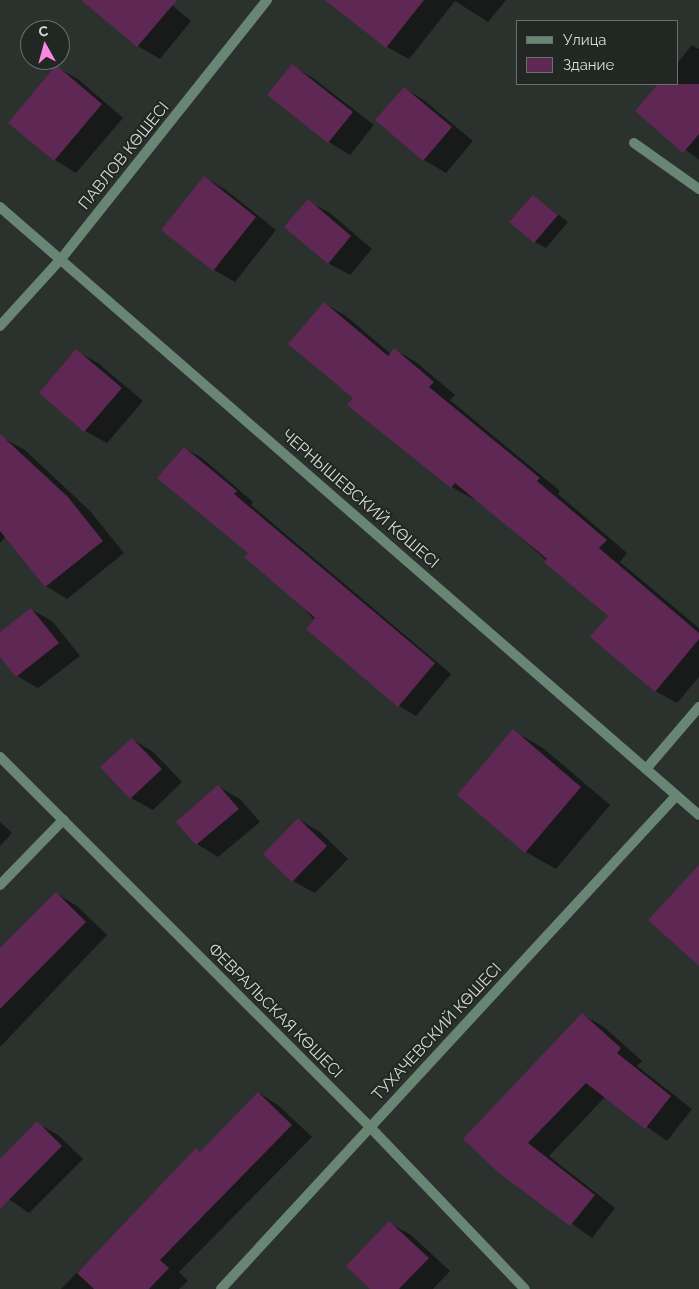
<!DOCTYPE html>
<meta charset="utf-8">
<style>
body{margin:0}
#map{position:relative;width:699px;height:1289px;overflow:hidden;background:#2b322d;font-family:Raleway,sans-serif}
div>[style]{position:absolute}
.shadow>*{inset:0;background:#0007}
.building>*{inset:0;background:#5e2754}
.service>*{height:10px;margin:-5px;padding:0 5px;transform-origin:5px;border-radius:5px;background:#688673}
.minor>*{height:10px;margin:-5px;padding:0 5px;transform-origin:5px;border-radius:5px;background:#688673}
span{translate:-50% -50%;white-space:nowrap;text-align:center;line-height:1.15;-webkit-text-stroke:4px #212823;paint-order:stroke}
.street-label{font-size:16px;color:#d7dcd9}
.legend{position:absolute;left:516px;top:20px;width:162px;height:65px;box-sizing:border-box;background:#212823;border:1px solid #6a706c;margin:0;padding:6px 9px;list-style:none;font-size:15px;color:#d7dcd9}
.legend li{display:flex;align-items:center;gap:10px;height:25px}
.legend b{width:25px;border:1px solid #6a706c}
.north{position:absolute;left:20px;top:20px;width:50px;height:50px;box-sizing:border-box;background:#212823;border:1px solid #6a706c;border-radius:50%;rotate:353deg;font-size:14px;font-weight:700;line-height:20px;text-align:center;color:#d7dcd9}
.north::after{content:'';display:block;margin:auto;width:18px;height:22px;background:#fc86e4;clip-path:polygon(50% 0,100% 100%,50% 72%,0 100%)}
</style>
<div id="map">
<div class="shadow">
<i style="clip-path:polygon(115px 0,166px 0,191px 21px,160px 59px,138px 46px,101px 15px)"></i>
<i style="clip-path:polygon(351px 0,506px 0,488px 22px,455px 1px,409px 59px,387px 47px)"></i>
<i style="clip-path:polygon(692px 45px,699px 49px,699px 160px,636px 111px,659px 84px,678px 84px,678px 62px)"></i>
<i style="clip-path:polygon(292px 66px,313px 78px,374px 125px,350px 155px,329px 142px,268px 95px)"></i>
<i style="clip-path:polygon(56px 67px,78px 79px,123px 118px,76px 173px,55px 160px)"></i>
<i style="clip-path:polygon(404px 88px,425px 101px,473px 141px,446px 173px,424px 160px,377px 120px)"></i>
<i style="clip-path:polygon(204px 177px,226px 190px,276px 230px,235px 282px,214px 270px)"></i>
<i style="clip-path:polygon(534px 196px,568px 222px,546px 248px,535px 242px)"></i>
<i style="clip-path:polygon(308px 201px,330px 213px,372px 249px,350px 275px,328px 263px)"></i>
<i style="clip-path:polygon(324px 303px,346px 316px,391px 354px,395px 350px,416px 362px,455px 395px,450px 400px,560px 491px,558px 494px,627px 553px,620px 562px,699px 628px,699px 677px,677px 703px,655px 691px,609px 616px,475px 497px,473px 499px,452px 487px,354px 398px)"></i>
<i style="clip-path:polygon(76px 351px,98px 363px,143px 401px,107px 443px,85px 431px,40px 393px)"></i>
<i style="clip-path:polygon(3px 438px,25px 450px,90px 511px,124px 553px,67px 599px,46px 586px,6px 536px,0 543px,0 441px)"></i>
<i style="clip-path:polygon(184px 448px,202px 458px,253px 502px,251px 505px,451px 674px,416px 716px,399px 706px,249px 553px)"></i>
<i style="clip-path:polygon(31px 609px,53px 622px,80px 656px,38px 688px,17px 676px,0 655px,0 634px)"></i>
<i style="clip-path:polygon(514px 731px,543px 748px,610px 805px,556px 869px,526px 852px,459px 795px)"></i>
<i style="clip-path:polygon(132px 739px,153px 752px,182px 782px,153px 810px,131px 798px)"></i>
<i style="clip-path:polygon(219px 787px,240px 799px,260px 822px,218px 857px,197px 844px)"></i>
<i style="clip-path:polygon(298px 819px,320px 832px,348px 859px,315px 893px,293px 881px)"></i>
<i style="clip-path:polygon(0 822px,12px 833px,0 846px)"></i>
<i style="clip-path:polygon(56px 893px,77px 906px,107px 935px,0 1047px,0 951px)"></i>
<i style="clip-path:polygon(583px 1015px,604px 1027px,642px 1061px,637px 1066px,692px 1109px,667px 1141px,605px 1097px,549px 1156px,615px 1208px,592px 1238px,500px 1172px)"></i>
<i style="clip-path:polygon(259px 1093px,278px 1105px,312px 1137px,179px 1272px,188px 1281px,179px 1289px,61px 1289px,197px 1150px,201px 1152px)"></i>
<i style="clip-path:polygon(37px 1123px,58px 1135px,83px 1159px,29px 1213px,0 1193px,0 1160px)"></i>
<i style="clip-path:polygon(389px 1223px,411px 1235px,450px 1271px,433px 1289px,371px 1289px)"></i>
</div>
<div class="building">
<i style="clip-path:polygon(81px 0,177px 0,137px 47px)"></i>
<i style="clip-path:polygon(325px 0,424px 0,386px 48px)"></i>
<i style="clip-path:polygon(292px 64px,353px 112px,328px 143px,267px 95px)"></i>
<i style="clip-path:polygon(56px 65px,102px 104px,54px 161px,8px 123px)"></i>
<i style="clip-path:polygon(658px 84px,699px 84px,699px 134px,683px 153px,635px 111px)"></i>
<i style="clip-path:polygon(404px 87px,452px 127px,423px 161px,375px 120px)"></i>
<i style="clip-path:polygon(204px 176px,256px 217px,213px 271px,161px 230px)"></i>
<i style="clip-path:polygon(533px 195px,558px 215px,534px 243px,509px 222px)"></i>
<i style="clip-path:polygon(308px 199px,351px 236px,328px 264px,284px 227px)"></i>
<i style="clip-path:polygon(324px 302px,388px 356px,394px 348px,434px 382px,429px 387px,540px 478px,537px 481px,607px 540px,599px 548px,699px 633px,699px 639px,655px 692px,590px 637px,608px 616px,544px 562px,547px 559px,455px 483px,451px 488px,347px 405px,353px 398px,288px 344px)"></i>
<i style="clip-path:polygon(76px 349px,122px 388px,84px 432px,39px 393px)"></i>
<i style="clip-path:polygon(0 434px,68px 497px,103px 541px,45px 587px,0 531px)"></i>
<i style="clip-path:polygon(184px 447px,237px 491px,234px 494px,435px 663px,398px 707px,306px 629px,315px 618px,244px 557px,248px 553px,157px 478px)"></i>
<i style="clip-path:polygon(31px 608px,59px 643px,16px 677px,0 657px,0 632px)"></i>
<i style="clip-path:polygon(513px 729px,581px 787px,525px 853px,457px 795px)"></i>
<i style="clip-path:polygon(132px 738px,162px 769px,130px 799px,100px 767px)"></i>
<i style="clip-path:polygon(218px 785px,239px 809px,196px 845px,176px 822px)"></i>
<i style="clip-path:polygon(298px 818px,327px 846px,292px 882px,263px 854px)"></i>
<i style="clip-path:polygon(699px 865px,699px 966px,648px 920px)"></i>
<i style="clip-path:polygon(56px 892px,86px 922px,0 1009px,0 948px)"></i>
<i style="clip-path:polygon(582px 1013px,621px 1048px,617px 1053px,671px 1096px,645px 1129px,586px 1083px,528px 1143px,595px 1195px,570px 1226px,499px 1173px,463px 1139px)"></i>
<i style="clip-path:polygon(258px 1092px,292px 1125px,160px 1260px,169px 1268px,149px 1289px,94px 1289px,77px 1273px,196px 1148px,200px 1152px)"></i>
<i style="clip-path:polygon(37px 1121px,62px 1146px,0 1209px,0 1159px)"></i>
<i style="clip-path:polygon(389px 1221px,429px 1258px,399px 1289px,370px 1289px,346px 1266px)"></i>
</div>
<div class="service">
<i style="left:634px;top:143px;width:80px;rotate:35.3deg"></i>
</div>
<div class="minor">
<i style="left:0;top:207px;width:926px;rotate:41.02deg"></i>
<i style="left:0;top:326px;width:91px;rotate:-47.7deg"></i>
<i style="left:61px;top:259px;width:331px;rotate:-51.5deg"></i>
<i style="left:0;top:757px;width:523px;rotate:45deg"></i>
<i style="left:370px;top:1127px;width:224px;rotate:46.3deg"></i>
<i style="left:646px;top:769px;width:82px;rotate:-49.5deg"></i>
<i style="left:0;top:885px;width:91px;rotate:-45.9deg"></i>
<i style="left:221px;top:1289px;width:671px;rotate:-47.3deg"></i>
</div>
<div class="street-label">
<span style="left:124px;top:156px;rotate:-51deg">ПАВЛОВ КӨШЕСІ</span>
<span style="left:360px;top:499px;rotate:41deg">ЧЕРНЫШЕВСКИЙ КӨШЕСІ</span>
<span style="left:275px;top:1011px;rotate:45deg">ФЕВРАЛЬСКАЯ КӨШЕСІ</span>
<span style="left:437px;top:1032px;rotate:-47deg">ТУХАЧЕВСКИЙ КӨШЕСІ</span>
</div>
<ul class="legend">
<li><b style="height:6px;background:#688673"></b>Улица</li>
<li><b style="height:14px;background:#5e2754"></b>Здание</li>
</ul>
<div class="north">С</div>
</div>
